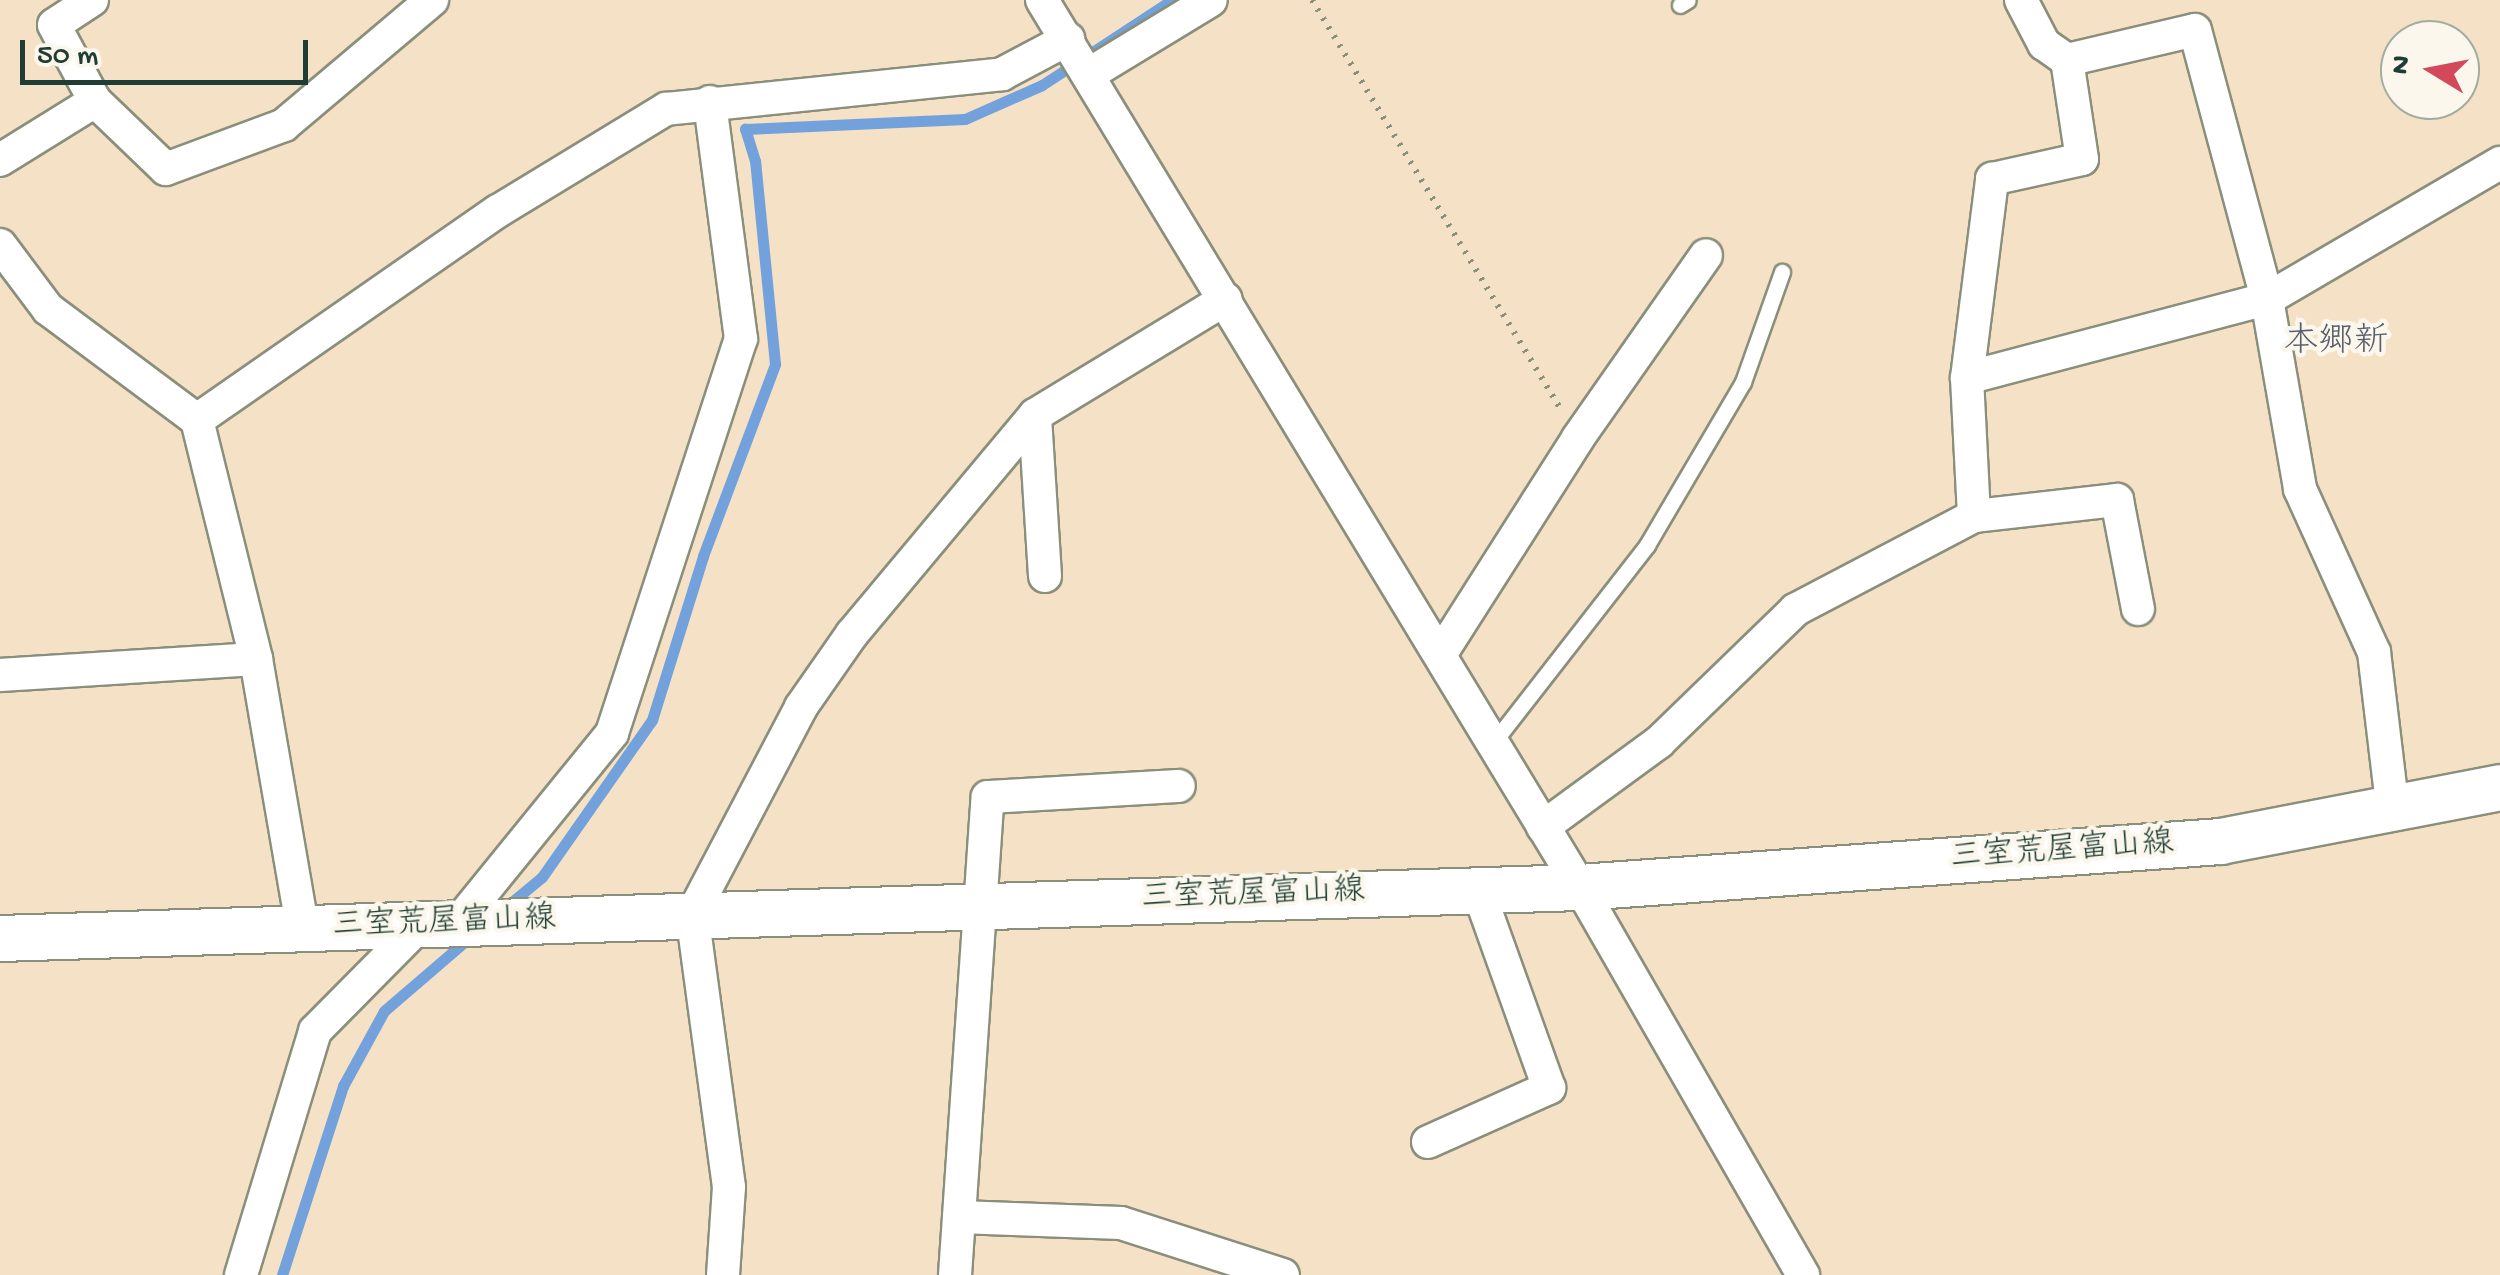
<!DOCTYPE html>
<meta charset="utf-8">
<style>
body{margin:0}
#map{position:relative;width:2500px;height:1275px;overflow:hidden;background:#f5e1c5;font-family:"Gochi Hand","Klee One",sans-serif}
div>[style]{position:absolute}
.stream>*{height:11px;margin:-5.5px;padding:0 5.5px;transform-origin:5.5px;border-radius:5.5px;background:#72a1db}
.path>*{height:6px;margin-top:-3px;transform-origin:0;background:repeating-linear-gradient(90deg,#8a8f7c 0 2.5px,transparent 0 10.5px)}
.roads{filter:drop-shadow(2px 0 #8a8f7c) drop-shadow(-2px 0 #8a8f7c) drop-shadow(0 2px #8a8f7c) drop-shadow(0 -2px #8a8f7c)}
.service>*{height:15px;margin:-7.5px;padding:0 7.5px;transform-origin:7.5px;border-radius:7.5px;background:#fff}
.minor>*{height:32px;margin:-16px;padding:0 16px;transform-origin:16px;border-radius:16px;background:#fff}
.secondary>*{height:45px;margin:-22.5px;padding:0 22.5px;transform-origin:22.5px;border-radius:22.5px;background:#fff}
span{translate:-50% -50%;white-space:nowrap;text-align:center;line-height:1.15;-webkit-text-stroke:9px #fbf7ec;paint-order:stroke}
.street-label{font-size:32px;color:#1f3d34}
.neighbourhood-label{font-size:35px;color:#585e6a}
.north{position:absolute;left:2380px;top:20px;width:100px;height:100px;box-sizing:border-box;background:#fbf7ec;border:2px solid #a3ada2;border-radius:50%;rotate:280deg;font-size:28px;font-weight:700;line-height:40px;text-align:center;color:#1f3d34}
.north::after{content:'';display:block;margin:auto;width:35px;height:45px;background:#d1495b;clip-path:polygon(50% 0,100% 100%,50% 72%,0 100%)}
.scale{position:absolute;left:20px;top:40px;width:288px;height:45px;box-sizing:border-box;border:5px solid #1f3d34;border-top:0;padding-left:12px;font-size:30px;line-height:35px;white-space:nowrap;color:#1f3d34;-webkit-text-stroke:8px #fbf7ec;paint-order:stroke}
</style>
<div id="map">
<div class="stream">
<i style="left:507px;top:906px;width:45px;rotate:-39.6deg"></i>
<i style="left:542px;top:877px;width:192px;rotate:-55deg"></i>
<i style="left:652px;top:720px;width:172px;rotate:-72.7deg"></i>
<i style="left:703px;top:556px;width:205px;rotate:-69.4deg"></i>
<i style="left:775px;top:364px;width:204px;rotate:-95.6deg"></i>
<i style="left:755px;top:161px;width:34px;rotate:-107deg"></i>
<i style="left:745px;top:129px;width:220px;rotate:-2.6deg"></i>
<i style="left:965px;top:119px;width:84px;rotate:-23.8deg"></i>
<i style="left:1042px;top:85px;width:155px;rotate:-33.2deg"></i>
<i style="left:282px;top:1275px;width:199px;rotate:-72.1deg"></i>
<i style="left:343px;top:1086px;width:85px;rotate:-61.3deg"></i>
<i style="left:384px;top:1011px;width:113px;rotate:-40.7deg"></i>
</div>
<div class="path">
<i style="left:1312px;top:0;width:476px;rotate:58.7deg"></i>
</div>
<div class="roads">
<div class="service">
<i style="left:1680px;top:5px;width:9px;rotate:-32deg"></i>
<i style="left:1493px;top:743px;width:251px;rotate:-52.1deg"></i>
<i style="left:1647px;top:545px;width:189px;rotate:-59.5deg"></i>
<i style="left:1743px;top:382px;width:117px;rotate:-70.5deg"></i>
</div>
<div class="minor">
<i style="left:92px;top:0;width:45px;rotate:146.7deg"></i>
<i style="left:54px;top:25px;width:86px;rotate:61.7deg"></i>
<i style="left:1042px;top:0;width:1037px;rotate:58.76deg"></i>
<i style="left:1580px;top:887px;width:448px;rotate:60.1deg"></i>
<i style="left:2021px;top:0;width:50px;rotate:62.4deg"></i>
<i style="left:2044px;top:44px;width:28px;rotate:35deg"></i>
<i style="left:2067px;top:60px;width:131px;rotate:-13.2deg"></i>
<i style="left:2195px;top:30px;width:278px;rotate:75deg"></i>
<i style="left:2267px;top:299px;width:193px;rotate:80.1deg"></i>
<i style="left:2300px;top:489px;width:179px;rotate:65.6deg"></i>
<i style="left:2374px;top:652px;width:160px;rotate:83.2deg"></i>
<i style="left:1091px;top:73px;width:140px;rotate:-31.3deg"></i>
<i style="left:0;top:160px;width:112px;rotate:-31.8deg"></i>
<i style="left:95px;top:101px;width:98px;rotate:43.8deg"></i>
<i style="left:166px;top:169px;width:126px;rotate:-20.4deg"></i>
<i style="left:284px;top:125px;width:194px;rotate:-40.2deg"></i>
<i style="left:0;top:245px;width:80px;rotate:53.1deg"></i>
<i style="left:48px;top:309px;width:186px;rotate:36.7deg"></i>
<i style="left:197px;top:420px;width:246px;rotate:76.1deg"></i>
<i style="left:256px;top:659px;width:275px;rotate:80.2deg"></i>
<i style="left:1967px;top:378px;width:201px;rotate:-82.8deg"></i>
<i style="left:1992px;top:179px;width:92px;rotate:-12.5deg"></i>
<i style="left:2082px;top:159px;width:100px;rotate:-98.6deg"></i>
<i style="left:197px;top:420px;width:366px;rotate:-34.8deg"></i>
<i style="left:498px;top:211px;width:197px;rotate:-31.3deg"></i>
<i style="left:666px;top:109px;width:338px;rotate:-5.9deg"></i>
<i style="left:1002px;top:74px;width:75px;rotate:-27.9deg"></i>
<i style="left:1974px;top:516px;width:144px;rotate:-6.4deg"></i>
<i style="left:2117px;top:500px;width:111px;rotate:79.1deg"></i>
<i style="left:1045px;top:576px;width:161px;rotate:-93.6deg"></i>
<i style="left:1035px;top:415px;width:223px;rotate:-31.3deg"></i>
<i style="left:1440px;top:655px;width:257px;rotate:-57.5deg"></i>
<i style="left:1578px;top:438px;width:223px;rotate:-55deg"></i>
<i style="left:0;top:675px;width:256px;rotate:-3.6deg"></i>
<i style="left:1543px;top:827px;width:144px;rotate:-36.2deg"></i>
<i style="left:1659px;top:742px;width:190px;rotate:-44.1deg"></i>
<i style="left:1795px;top:610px;width:202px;rotate:-27.7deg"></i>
<i style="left:1974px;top:516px;width:138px;rotate:-92.9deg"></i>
<i style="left:1967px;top:378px;width:310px;rotate:-14.8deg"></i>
<i style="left:2267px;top:299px;width:270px;rotate:-30.3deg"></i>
<i style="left:457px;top:924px;width:246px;rotate:-50.9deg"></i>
<i style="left:612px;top:733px;width:415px;rotate:-71.9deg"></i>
<i style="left:741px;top:339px;width:239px;rotate:-97.5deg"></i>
<i style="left:1428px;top:1142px;width:133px;rotate:-24.1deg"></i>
<i style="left:1549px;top:1088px;width:210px;rotate:-109.7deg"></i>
<i style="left:959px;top:1217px;width:162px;rotate:2.1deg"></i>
<i style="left:1121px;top:1223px;width:170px;rotate:17.8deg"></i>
<i style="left:241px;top:1275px;width:255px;rotate:-73.1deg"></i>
<i style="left:315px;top:1031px;width:149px;rotate:-45.3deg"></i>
<i style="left:723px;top:1275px;width:88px;rotate:-86.1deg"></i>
<i style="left:729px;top:1187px;width:275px;rotate:-97.7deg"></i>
<i style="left:692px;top:915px;width:235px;rotate:-62.3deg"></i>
<i style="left:801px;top:707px;width:89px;rotate:-55.1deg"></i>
<i style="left:852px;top:634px;width:285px;rotate:-50.1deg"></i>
<i style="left:955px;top:1275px;width:479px;rotate:-86.1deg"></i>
<i style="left:988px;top:797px;width:191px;rotate:-3.3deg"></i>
</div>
<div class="secondary">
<i style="left:0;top:938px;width:1581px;rotate:-1.85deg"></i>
<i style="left:1580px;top:887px;width:642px;rotate:-4.11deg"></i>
<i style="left:2220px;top:841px;width:285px;rotate:-10.9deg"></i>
</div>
</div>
<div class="street-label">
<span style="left:2062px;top:852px;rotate:-4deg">三室荒屋富山線</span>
<span style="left:1253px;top:896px;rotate:-2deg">三室荒屋富山線</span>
<span style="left:444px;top:924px;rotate:-2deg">三室荒屋富山線</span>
</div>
<div class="neighbourhood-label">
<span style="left:2336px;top:344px">本郷新</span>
</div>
<div class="north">N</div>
<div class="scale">50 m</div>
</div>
